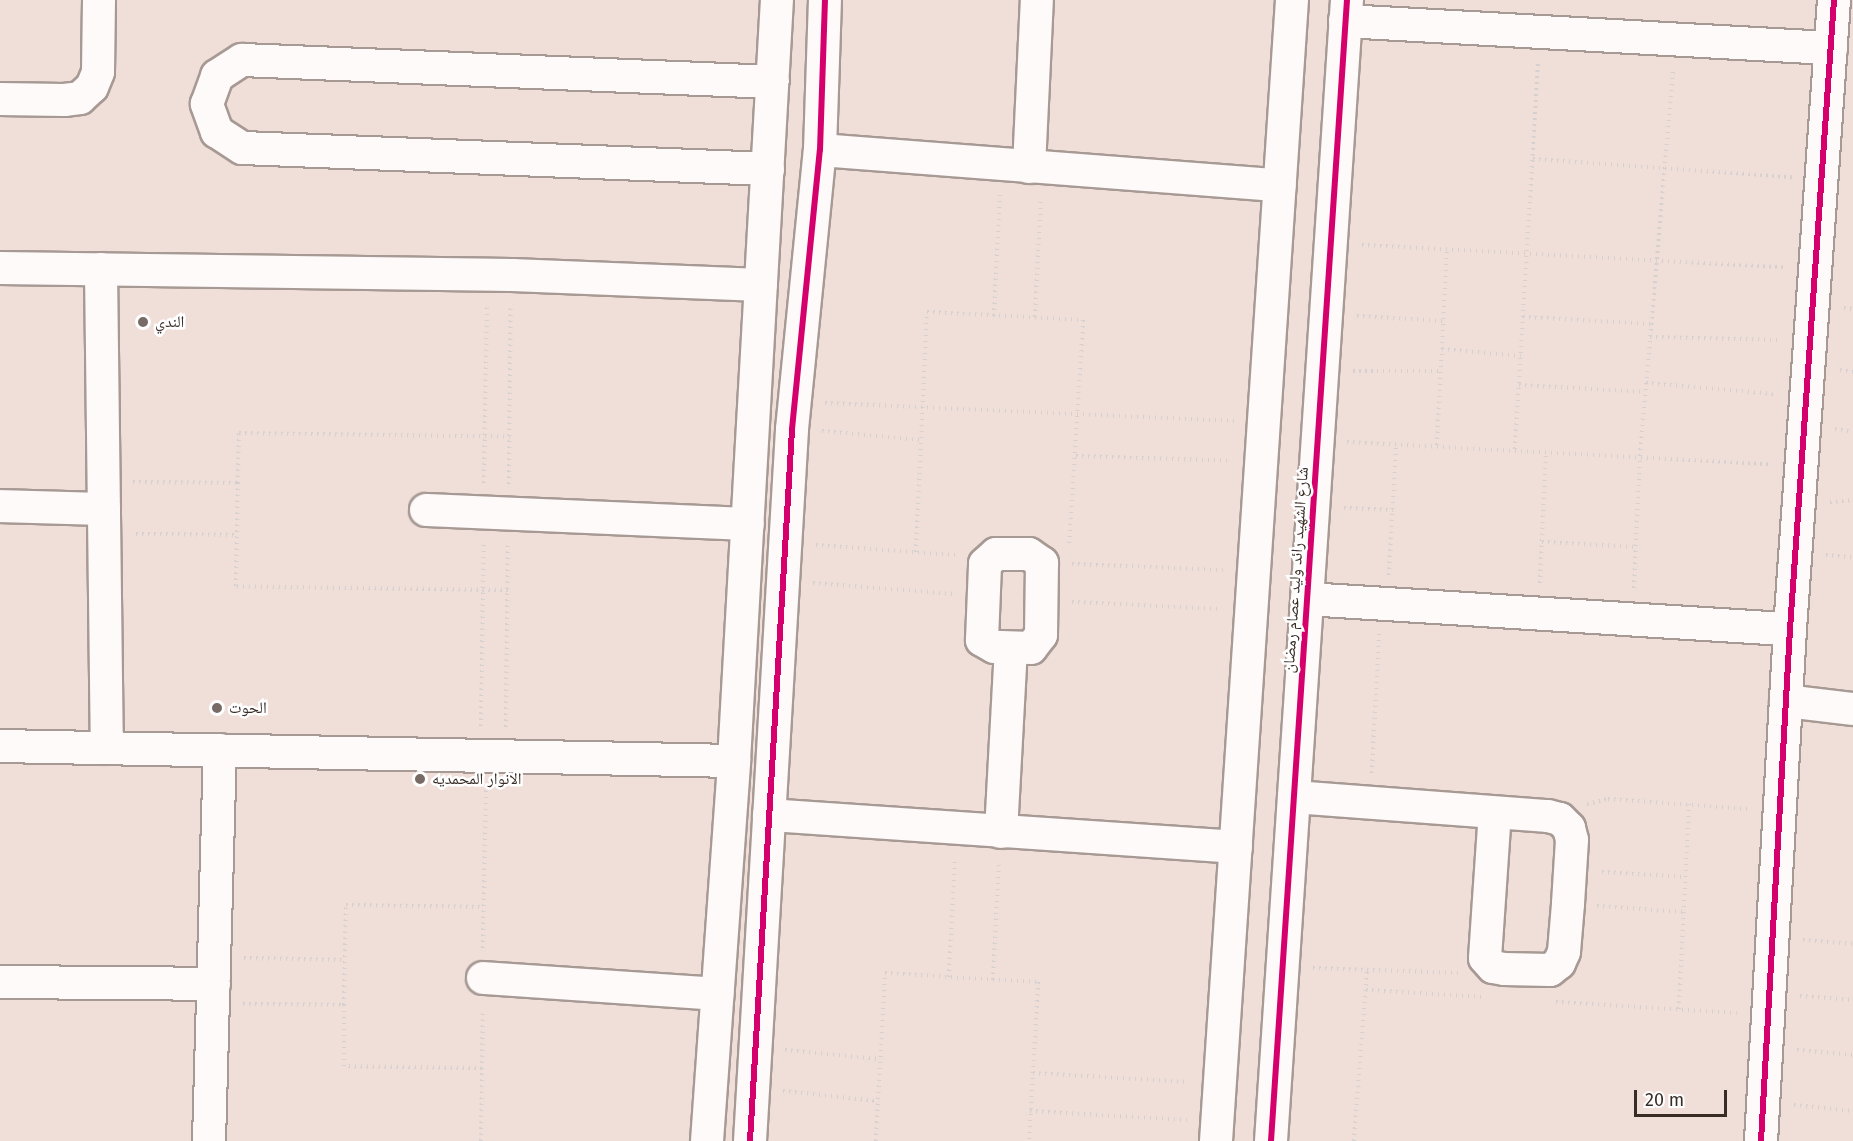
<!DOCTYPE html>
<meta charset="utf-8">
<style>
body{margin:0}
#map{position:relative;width:1853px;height:1141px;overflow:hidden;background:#f0ded8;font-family:"Fira Sans","Noto Naskh Arabic",sans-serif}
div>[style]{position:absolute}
.path>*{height:4px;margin-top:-2px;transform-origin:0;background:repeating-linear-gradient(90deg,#d6d1d0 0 1.5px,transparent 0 6px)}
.roads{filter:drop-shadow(2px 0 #a79994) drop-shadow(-2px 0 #a79994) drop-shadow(0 2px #a79994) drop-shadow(0 -2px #a79994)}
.minor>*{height:32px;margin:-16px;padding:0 16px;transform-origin:16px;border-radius:16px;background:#fdfaf9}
.cycleway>*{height:6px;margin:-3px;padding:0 3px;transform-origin:3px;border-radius:3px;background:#d6006c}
.dots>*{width:16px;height:16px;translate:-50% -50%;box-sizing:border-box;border:3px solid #fff;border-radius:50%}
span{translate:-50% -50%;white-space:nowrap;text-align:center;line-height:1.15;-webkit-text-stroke:5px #fff;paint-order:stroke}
.poi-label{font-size:16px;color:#382c27}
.left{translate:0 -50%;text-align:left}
.street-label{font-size:16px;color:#382c27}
.scale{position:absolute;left:1634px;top:1090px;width:93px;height:27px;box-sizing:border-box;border:3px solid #382c27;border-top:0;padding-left:8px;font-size:18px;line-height:21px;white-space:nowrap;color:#382c27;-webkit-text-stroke:4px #fff;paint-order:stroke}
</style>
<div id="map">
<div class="path">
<i style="left:1533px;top:159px;width:260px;rotate:4deg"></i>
<i style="left:1362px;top:245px;width:425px;rotate:3deg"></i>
<i style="left:1844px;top:308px;width:9px;rotate:6deg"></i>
<i style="left:994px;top:316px;width:123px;rotate:-87.2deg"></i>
<i style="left:1357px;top:316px;width:86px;rotate:3.3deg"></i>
<i style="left:1035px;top:317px;width:119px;rotate:-87.1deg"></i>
<i style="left:1523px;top:317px;width:128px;rotate:3.1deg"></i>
<i style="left:1650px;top:337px;width:131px;rotate:1.3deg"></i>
<i style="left:1442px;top:349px;width:79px;rotate:5.1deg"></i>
<i style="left:1840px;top:370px;width:13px;rotate:9deg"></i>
<i style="left:1353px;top:371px;width:88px"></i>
<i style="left:1646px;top:383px;width:131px;rotate:4.8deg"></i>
<i style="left:1519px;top:385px;width:126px;rotate:3.2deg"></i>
<i style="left:825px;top:403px;width:410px;rotate:2.5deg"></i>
<i style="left:1835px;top:429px;width:18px;rotate:9deg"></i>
<i style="left:822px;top:431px;width:98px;rotate:5.2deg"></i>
<i style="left:1347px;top:442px;width:425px;rotate:3deg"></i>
<i style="left:1437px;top:445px;width:196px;rotate:-87.1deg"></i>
<i style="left:1515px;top:449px;width:389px;rotate:-86.6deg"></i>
<i style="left:1076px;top:456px;width:155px;rotate:1.8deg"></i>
<i style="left:133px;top:482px;width:105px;rotate:0.5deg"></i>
<i style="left:484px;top:483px;width:178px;rotate:-89deg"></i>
<i style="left:509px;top:484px;width:179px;rotate:-89.4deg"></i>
<i style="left:1830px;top:502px;width:23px;rotate:-5deg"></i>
<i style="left:1344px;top:508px;width:49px;rotate:2.3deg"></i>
<i style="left:136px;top:534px;width:101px;rotate:0.6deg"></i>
<i style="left:1542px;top:542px;width:94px;rotate:3deg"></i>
<i style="left:816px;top:545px;width:140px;rotate:4.1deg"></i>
<i style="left:916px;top:552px;width:240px;rotate:-87.4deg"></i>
<i style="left:927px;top:312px;width:156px;rotate:2.9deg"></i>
<i style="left:1083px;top:320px;width:228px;rotate:93.5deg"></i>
<i style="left:1826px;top:555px;width:27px;rotate:6deg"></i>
<i style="left:1072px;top:564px;width:151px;rotate:2.3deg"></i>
<i style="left:1389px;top:575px;width:131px;rotate:-86.9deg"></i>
<i style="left:813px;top:583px;width:142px;rotate:4.4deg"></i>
<i style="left:1540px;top:583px;width:132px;rotate:-87.4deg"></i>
<i style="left:1634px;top:588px;width:132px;rotate:-87.4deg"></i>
<i style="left:1640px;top:456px;width:388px;rotate:-85.1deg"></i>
<i style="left:508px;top:590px;width:272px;rotate:-179.2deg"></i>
<i style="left:236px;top:586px;width:103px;rotate:-88.9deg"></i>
<i style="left:238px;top:483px;width:50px;rotate:-88.9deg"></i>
<i style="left:239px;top:433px;width:271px;rotate:0.8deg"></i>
<i style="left:1072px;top:602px;width:148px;rotate:2.7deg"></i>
<i style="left:481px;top:726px;width:184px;rotate:-89.1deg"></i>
<i style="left:506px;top:727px;width:182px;rotate:-89.4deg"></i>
<i style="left:1372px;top:773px;width:140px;rotate:-87.1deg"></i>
<i style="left:1587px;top:804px;width:22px;rotate:-13deg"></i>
<i style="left:1608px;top:799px;width:141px;rotate:4.1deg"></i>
<i style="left:1602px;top:872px;width:83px;rotate:3.4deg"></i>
<i style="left:1597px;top:906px;width:86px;rotate:4deg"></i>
<i style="left:1803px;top:940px;width:50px;rotate:4.6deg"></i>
<i style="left:483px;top:948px;width:160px;rotate:-88.9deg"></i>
<i style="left:244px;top:958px;width:101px;rotate:1.1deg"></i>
<i style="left:1313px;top:968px;width:146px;rotate:2deg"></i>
<i style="left:949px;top:977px;width:119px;rotate:-87.1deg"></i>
<i style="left:993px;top:980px;width:119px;rotate:-87.1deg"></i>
<i style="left:1366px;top:990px;width:117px;rotate:3.4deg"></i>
<i style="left:1800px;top:996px;width:53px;rotate:4.3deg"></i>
<i style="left:1556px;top:1002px;width:181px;rotate:3.5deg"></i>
<i style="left:243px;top:1004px;width:101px;rotate:0.6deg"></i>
<i style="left:1679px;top:1009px;width:205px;rotate:-87.2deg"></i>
<i style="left:785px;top:1050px;width:95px;rotate:5.4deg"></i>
<i style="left:1797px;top:1050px;width:56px;rotate:5.1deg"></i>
<i style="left:482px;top:1068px;width:138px;rotate:-179.2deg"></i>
<i style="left:344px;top:1066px;width:61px;rotate:-90deg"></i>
<i style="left:344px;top:1005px;width:100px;rotate:-88.9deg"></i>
<i style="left:346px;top:905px;width:138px;rotate:0.8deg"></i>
<i style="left:1033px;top:1073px;width:156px;rotate:3.3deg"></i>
<i style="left:783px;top:1091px;width:96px;rotate:6deg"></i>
<i style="left:1794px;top:1105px;width:59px;rotate:5.8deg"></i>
<i style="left:1030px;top:1111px;width:157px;rotate:3.3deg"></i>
<i style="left:481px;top:1141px;width:131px;rotate:-89.1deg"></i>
<i style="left:876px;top:1141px;width:168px;rotate:-86.9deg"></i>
<i style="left:885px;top:973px;width:153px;rotate:3.4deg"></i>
<i style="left:1038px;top:982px;width:159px;rotate:93.2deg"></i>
<i style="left:1354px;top:1141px;width:172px;rotate:-85.7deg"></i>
</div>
<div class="roads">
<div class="minor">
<i style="left:1345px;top:21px;width:487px;rotate:3.2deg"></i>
<i style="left:0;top:99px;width:64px;rotate:0.9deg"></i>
<i style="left:64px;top:100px;width:16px;rotate:-7deg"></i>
<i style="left:80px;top:98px;width:16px;rotate:-43deg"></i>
<i style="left:92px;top:87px;width:16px;rotate:-68deg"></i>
<i style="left:98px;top:72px;width:72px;rotate:-89.2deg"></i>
<i style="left:820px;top:150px;width:461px;rotate:4.4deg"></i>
<i style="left:1029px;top:167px;width:167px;rotate:-87.3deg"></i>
<i style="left:768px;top:169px;width:526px;rotate:-177.71deg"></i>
<i style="left:242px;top:148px;width:30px;rotate:-147deg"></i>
<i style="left:217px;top:132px;width:30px;rotate:-110deg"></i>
<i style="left:207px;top:104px;width:30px;rotate:-70deg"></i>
<i style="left:217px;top:76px;width:30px;rotate:-33deg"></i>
<i style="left:242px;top:60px;width:531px;rotate:2.37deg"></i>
<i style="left:0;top:268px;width:512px;rotate:0.78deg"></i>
<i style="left:512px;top:275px;width:249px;rotate:2.3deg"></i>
<i style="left:101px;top:269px;width:479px;rotate:89.3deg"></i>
<i style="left:0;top:506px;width:104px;rotate:1.7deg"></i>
<i style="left:426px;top:510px;width:322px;rotate:2.5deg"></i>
<i style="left:996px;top:554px;width:33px"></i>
<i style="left:1029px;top:554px;width:16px;rotate:35deg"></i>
<i style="left:1042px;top:563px;width:72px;rotate:90.8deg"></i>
<i style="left:1041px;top:635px;width:16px;rotate:128deg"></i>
<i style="left:1031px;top:648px;width:37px;rotate:-178deg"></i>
<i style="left:994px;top:647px;width:14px;rotate:-150deg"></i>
<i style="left:982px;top:640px;width:76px;rotate:-87.7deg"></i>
<i style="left:985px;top:564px;width:15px;rotate:-42deg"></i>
<i style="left:1307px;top:599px;width:484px;rotate:3.6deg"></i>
<i style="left:1786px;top:701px;width:67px;rotate:6.8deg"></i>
<i style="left:0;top:746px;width:734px;rotate:1.17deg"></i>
<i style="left:1294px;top:797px;width:255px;rotate:4.3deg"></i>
<i style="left:1548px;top:816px;width:12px;rotate:14deg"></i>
<i style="left:1560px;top:819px;width:13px;rotate:45deg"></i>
<i style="left:1569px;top:828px;width:12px;rotate:76deg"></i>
<i style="left:1572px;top:840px;width:64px;rotate:93.6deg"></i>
<i style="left:1568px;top:904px;width:48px;rotate:94.8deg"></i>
<i style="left:1564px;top:952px;width:12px;rotate:114deg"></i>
<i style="left:1559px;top:963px;width:11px;rotate:142deg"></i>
<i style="left:1550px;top:970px;width:46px;rotate:-178.8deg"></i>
<i style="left:1504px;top:969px;width:11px;rotate:-170deg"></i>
<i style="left:1493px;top:967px;width:12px;rotate:-132deg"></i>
<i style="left:1485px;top:958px;width:145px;rotate:-86.1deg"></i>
<i style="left:769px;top:815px;width:468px;rotate:3.9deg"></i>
<i style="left:1001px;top:832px;width:184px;rotate:-86.9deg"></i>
<i style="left:483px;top:978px;width:235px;rotate:3.9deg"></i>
<i style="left:0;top:982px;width:214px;rotate:0.5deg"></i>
<i style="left:209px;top:1141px;width:391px;rotate:-88.4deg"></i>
<i style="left:707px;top:1141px;width:381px;rotate:-85.9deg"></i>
<i style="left:734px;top:761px;width:762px;rotate:-86.77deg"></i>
<i style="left:750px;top:1141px;width:713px;rotate:-86.62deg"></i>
<i style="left:792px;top:429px;width:280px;rotate:-84.3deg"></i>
<i style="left:820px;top:150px;width:150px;rotate:-88.1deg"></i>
<i style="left:1216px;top:1141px;width:1144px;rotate:-86.19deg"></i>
<i style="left:1271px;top:1141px;width:1144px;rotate:-86.19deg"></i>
<i style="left:1761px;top:1141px;width:513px;rotate:-86.76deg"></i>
<i style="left:1790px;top:629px;width:631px;rotate:-86deg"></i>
</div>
</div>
<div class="cycleway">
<i style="left:750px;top:1141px;width:713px;rotate:-86.62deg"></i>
<i style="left:792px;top:429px;width:280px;rotate:-84.3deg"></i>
<i style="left:820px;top:150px;width:150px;rotate:-88.1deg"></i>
<i style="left:1271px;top:1141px;width:1144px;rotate:-86.19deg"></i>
<i style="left:1761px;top:1141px;width:513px;rotate:-86.76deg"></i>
<i style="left:1790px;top:629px;width:631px;rotate:-86deg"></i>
</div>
<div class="dots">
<i style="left:143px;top:322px;background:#786a65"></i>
<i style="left:217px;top:708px;background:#786a65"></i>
<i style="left:420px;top:779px;background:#786a65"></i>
</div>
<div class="poi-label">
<span class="left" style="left:155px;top:322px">الندي</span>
<span class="left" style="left:229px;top:708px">الحوت</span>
<span class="left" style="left:432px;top:779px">الانوار المحمديه</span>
</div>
<div class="street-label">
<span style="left:1296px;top:570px;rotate:-86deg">شارع الشهيد رائد وليد عصام رمضان</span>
</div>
<div class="scale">20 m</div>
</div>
